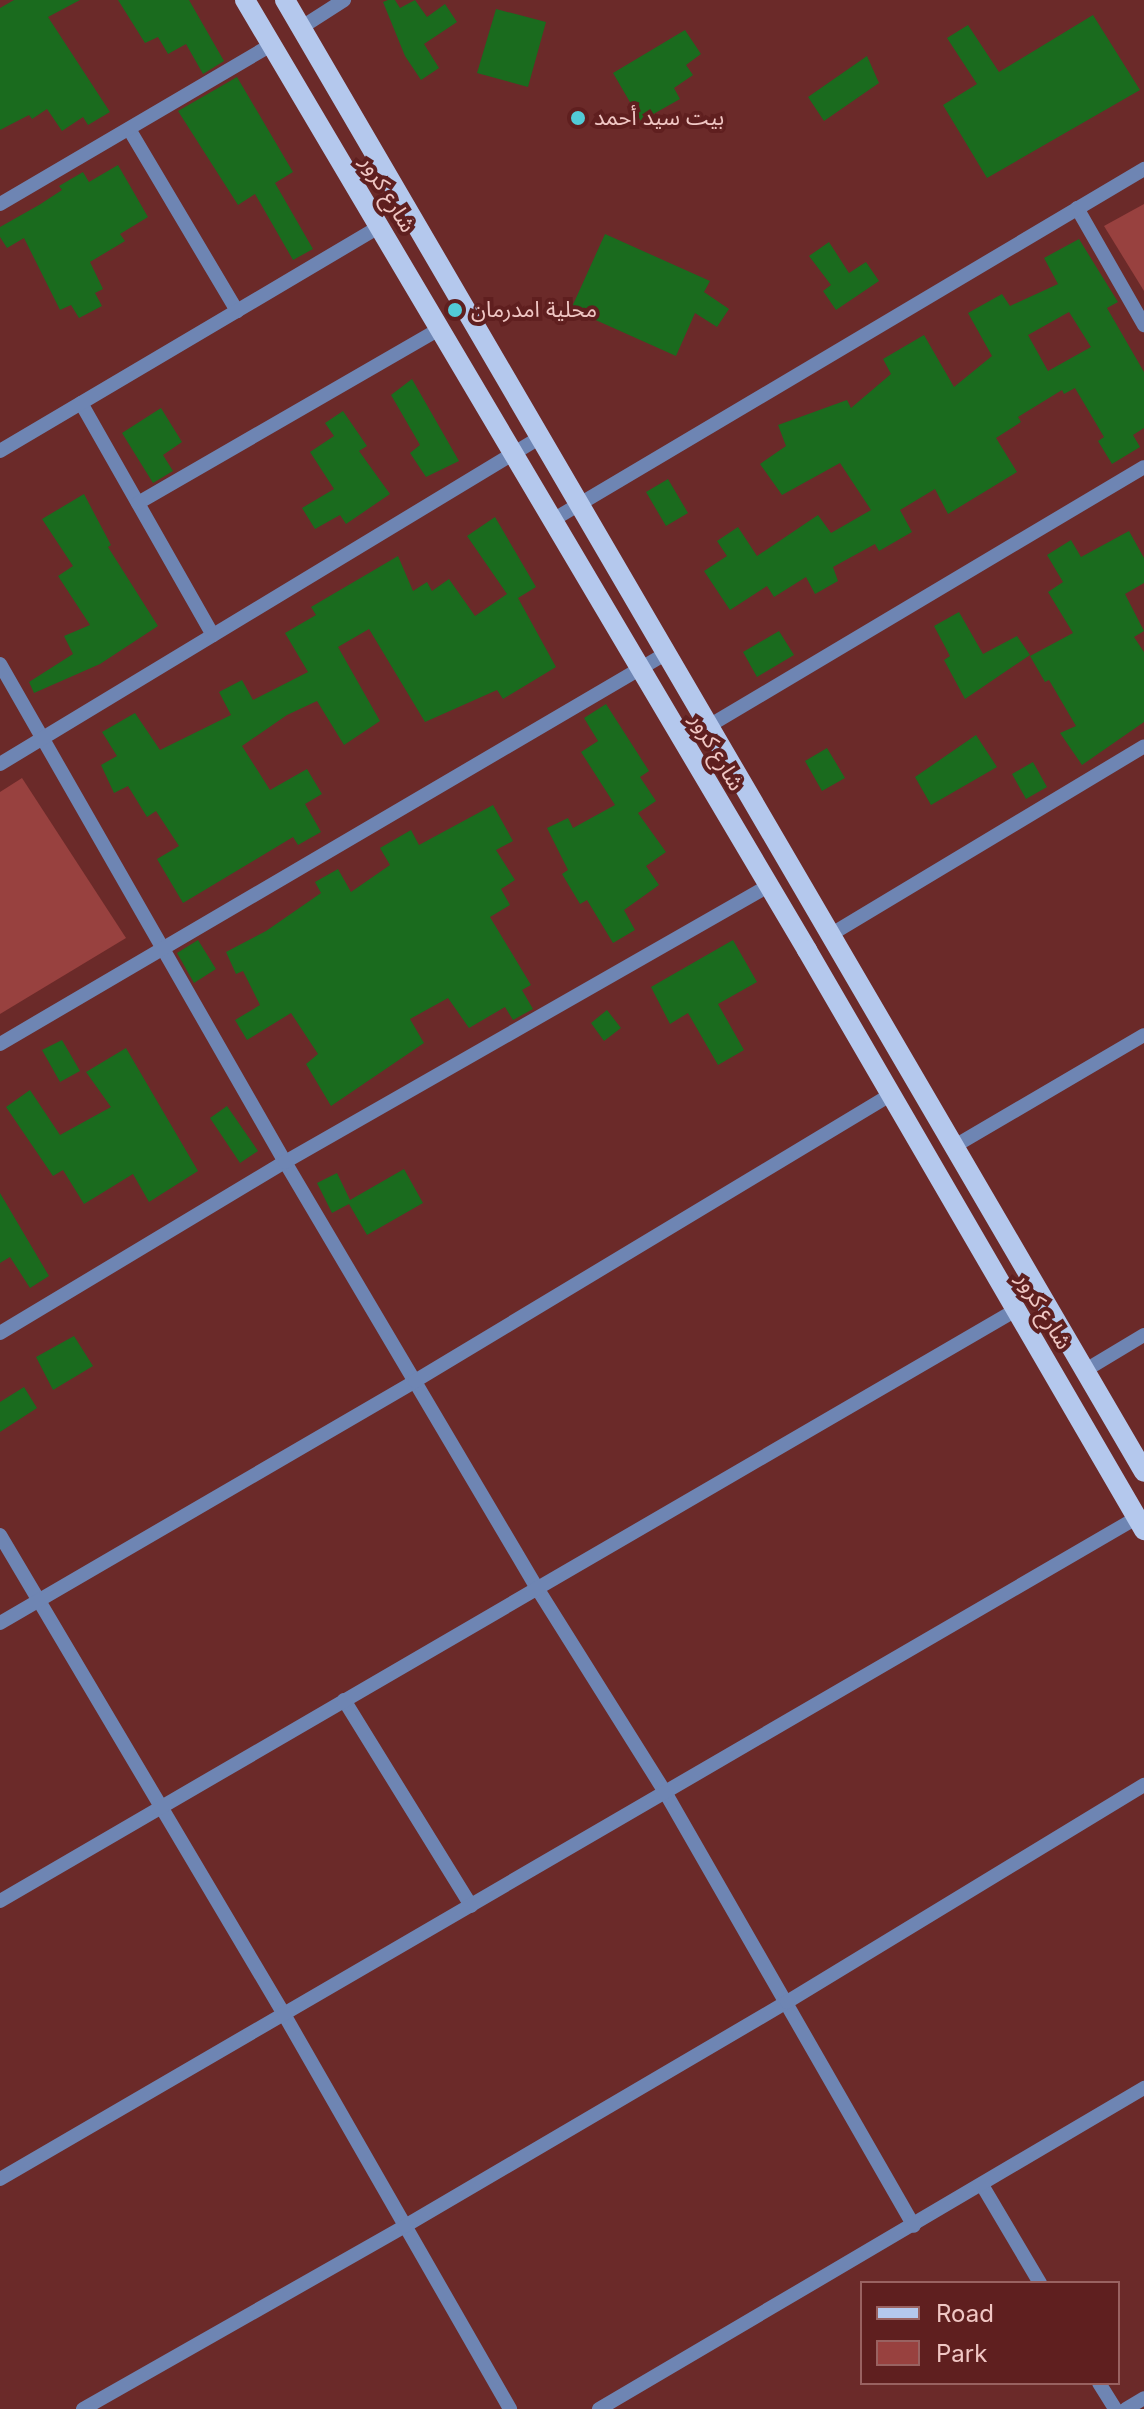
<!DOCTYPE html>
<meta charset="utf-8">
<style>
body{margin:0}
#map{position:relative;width:1144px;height:2409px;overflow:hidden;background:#6b2a29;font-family:Inter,"Noto Sans Arabic",sans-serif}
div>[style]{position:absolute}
.green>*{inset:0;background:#98413f}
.building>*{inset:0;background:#1a6b1e}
.minor>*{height:14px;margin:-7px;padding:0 7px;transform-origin:7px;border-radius:7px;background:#6e85b3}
.major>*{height:20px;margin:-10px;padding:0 10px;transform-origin:10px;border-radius:10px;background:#b4c8ed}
.dots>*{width:22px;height:22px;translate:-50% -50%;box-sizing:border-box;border:4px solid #5f1f1f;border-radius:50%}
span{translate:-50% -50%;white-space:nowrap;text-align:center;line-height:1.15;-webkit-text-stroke:8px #5f1f1f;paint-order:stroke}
.poi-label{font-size:22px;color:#f0c7c4}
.left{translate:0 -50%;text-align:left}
.street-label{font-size:22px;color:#f0c7c4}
.legend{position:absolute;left:860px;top:2281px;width:260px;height:104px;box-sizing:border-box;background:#5f1f1f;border:2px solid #996261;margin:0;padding:10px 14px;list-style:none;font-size:24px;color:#f0c7c4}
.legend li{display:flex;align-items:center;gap:16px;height:40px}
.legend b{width:40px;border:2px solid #996261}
</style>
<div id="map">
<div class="green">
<i style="clip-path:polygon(1144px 204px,1144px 291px,1104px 226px)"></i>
<i style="clip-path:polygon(22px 778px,126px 938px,0 1014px,0 792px)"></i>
</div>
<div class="building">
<i style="clip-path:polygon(14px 0,80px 0,48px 17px,110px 112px,88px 125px,83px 117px,62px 131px,47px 109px,32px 119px,29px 115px,0 130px,0 8px)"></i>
<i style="clip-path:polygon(118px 0,189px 0,224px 61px,203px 74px,186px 44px,168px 54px,158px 37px,145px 43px)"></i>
<i style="clip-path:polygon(388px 0,395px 0,400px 8px,415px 0,427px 17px,445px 4px,457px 22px,424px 44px,439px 68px,421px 80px,405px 56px,383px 2px)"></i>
<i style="clip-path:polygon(496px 9px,546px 22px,528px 87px,477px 73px)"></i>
<i style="clip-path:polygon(1093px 15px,1140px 90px,987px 178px,943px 105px,977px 84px,947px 38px,968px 25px,999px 72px)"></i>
<i style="clip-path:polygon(685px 30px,701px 54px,686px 65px,693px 75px,674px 88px,680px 99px,641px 121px,613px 73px)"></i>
<i style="clip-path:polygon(867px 56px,879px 83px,824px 121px,808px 97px)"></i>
<i style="clip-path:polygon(237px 77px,293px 172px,275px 183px,313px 249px,293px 260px,255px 194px,238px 205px,178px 111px)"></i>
<i style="clip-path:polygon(118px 165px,148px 217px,120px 234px,125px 241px,90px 262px,103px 289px,95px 293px,102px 306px,79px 318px,71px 305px,60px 310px,24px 238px,7px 248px,0 237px,0 227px,39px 205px,62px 190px,59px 186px,83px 172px,89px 182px)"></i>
<i style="clip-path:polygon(605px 234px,710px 281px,704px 292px,729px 309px,717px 327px,695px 313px,676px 356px,571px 309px)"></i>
<i style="clip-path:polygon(evenodd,1079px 239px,1118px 302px,1107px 308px,1144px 372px,1144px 428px,1133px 435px,1140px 447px,1112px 464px,1098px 441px,1104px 437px,1075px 388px,1064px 394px,1062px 390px,1018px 417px,1021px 422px,996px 438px,1017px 472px,948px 514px,935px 489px,900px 510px,912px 532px,879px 551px,875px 544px,833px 567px,838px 581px,815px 594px,806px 577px,774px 597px,767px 586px,730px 610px,704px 571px,727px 556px,717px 541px,738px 527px,757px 556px,818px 515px,831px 533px,871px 510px,840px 463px,782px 495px,760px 464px,786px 446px,778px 425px,847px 400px,851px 408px,891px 374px,883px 359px,924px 335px,954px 387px,992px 356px,968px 313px,1002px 294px,1010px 306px,1058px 284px,1044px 258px,1079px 239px,1069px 312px,1091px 347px,1048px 371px,1028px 335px,1069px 312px)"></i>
<i style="clip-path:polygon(829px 242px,849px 273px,866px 262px,879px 281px,836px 310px,823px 291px,831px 285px,809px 256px)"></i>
<i style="clip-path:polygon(412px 379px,459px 461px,426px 477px,410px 453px,420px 445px,391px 395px)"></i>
<i style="clip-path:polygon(161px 408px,182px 442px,163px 455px,173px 471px,153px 483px,122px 433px)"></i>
<i style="clip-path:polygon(343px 411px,367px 446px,359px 451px,390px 494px,346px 524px,340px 515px,315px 529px,302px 508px,334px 489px,310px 452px,334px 436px,325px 423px)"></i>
<i style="clip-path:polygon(668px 479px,688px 513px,666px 526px,646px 492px)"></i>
<i style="clip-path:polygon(84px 494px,111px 545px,108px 547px,158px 626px,100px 664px,34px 693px,29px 682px,73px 654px,64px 636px,90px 625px,58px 576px,73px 566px,42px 519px)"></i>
<i style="clip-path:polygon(495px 517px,536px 587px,518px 598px,556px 667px,503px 699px,497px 690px,425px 722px,369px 629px,338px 647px,380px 721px,344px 745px,317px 701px,287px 715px,242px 746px,270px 790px,307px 769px,322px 794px,305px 804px,321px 832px,298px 845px,293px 837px,183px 903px,157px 859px,179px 846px,156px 811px,147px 817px,128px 786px,114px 793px,101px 765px,117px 756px,102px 732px,135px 713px,160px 750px,231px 715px,219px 692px,242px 680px,253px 700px,308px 672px,285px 633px,316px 615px,311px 607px,398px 556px,413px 591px,427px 582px,432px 591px,449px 579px,475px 616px,507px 594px,467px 536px)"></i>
<i style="clip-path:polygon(1129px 531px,1144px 558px,1144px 583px,1125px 594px,1144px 631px,1134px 637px,1144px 652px,1144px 722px,1082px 765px,1060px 733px,1076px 726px,1049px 680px,1045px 682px,1030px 656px,1073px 633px,1048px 592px,1063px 582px,1047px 555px,1071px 540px,1081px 557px)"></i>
<i style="clip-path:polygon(959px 612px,983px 654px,1017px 636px,1030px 655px,965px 699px,944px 660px,950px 656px,934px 626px)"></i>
<i style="clip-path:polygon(779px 631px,794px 655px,757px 677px,743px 652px)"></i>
<i style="clip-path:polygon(606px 704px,649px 771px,640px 777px,656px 801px,638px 813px,666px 852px,646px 866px,659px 885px,624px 910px,635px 930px,613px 943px,587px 900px,580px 904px,562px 874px,568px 870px,547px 828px,568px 818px,573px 828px,615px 805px,581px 752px,598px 741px,584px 718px)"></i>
<i style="clip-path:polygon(976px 735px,997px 767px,931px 805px,915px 777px)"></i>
<i style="clip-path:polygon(827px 748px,845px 778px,822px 791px,805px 761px)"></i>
<i style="clip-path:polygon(1033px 762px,1047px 787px,1026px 799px,1012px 774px)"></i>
<i style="clip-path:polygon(493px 805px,513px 841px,496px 850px,515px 880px,501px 889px,510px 905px,490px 917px,531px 985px,522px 990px,533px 1009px,513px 1020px,505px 1007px,469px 1028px,448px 998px,410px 1019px,424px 1043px,331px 1106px,306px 1064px,318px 1054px,291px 1013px,247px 1040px,235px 1020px,260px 1005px,243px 971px,236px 974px,226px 952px,266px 931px,321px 893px,315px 882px,338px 869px,351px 892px,390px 865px,380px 848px,411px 830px,419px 845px)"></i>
<i style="clip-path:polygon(198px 940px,216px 969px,194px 983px,177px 953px)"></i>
<i style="clip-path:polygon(733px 940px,757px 982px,718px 1004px,744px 1050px,718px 1065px,688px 1013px,670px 1024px,651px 987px)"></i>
<i style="clip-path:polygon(607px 1010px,621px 1028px,604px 1041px,591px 1023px)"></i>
<i style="clip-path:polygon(62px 1040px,80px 1071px,60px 1082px,42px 1050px)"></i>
<i style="clip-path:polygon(126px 1048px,198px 1171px,149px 1202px,133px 1174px,84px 1204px,63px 1170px,53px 1176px,6px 1107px,30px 1090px,60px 1135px,111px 1107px,86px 1072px)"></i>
<i style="clip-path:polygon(227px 1106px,258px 1151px,240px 1163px,210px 1118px)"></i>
<i style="clip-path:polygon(404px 1169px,423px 1203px,367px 1235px,349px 1204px,332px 1213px,317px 1183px,337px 1173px,350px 1200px)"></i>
<i style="clip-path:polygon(0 1193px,49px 1276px,30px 1288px,10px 1257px,0 1263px)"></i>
<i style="clip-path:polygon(74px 1336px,93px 1366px,53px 1390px,36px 1357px)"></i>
<i style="clip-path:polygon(24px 1387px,37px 1408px,0 1432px,0 1402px)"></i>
</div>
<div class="minor">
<i style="left:302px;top:27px;width:50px;rotate:-32.7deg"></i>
<i style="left:129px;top:129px;width:212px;rotate:59.3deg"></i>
<i style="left:0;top:204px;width:314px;rotate:-30.4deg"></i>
<i style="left:1077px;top:208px;width:135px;rotate:60.2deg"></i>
<i style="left:81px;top:403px;width:267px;rotate:60.4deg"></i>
<i style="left:0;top:451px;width:440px;rotate:-30.6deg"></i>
<i style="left:138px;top:503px;width:348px;rotate:-30deg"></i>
<i style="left:551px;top:521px;width:690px;rotate:-30.69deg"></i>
<i style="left:0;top:664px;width:574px;rotate:60.22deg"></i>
<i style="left:285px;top:1162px;width:495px;rotate:59.4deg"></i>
<i style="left:537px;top:1588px;width:241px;rotate:57.9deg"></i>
<i style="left:665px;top:1792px;width:500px;rotate:60.16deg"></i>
<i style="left:707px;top:727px;width:508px;rotate:-30.75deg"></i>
<i style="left:0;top:764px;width:630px;rotate:-31.17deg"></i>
<i style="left:830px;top:935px;width:366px;rotate:-31deg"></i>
<i style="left:0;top:1044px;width:771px;rotate:-30.39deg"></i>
<i style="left:953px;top:1147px;width:221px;rotate:-30.4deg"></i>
<i style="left:0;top:1333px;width:332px;rotate:-31deg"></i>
<i style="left:285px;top:1162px;width:556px;rotate:-29.74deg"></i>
<i style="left:1084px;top:1371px;width:70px;rotate:-31deg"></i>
<i style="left:0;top:1535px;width:559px;rotate:59.35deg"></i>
<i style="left:285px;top:2016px;width:453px;rotate:60.2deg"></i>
<i style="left:0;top:1623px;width:480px;rotate:-30.2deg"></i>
<i style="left:415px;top:1381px;width:554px;rotate:-31.05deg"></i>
<i style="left:344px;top:1700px;width:242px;rotate:58.3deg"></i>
<i style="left:0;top:1901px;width:1173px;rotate:-30.19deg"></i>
<i style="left:0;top:2179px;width:1314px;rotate:-30.19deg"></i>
<i style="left:982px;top:2185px;width:114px;rotate:59.4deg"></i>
<i style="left:1099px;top:2383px;width:31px;rotate:58deg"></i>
<i style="left:83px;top:2409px;width:370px;rotate:-29.6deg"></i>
<i style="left:405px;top:2226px;width:443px;rotate:-30.4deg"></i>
<i style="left:787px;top:2002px;width:418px;rotate:-31.3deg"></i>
<i style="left:599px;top:2409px;width:633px;rotate:-30.5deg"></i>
<i style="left:1126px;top:2409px;width:21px;rotate:-31deg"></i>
</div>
<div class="major">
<i style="left:245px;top:0;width:1104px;rotate:59.39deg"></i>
<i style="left:807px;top:950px;width:671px;rotate:59.84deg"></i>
<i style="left:285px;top:0;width:1704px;rotate:59.73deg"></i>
</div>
<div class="dots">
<i style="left:578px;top:118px;background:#52cbd7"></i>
<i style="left:455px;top:310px;background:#52cbd7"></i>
</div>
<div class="poi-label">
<span class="left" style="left:594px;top:118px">بيت سيد أحمد</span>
<span class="left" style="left:471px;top:310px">محلية امدرمان</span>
</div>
<div class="street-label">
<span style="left:388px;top:194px;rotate:59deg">شارع كرور</span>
<span style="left:717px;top:752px;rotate:60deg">شارع كرور</span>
<span style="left:1044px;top:1311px;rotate:59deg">شارع كرور</span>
</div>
<ul class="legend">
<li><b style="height:10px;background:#b4c8ed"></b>Road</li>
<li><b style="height:22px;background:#98413f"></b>Park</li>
</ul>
</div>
